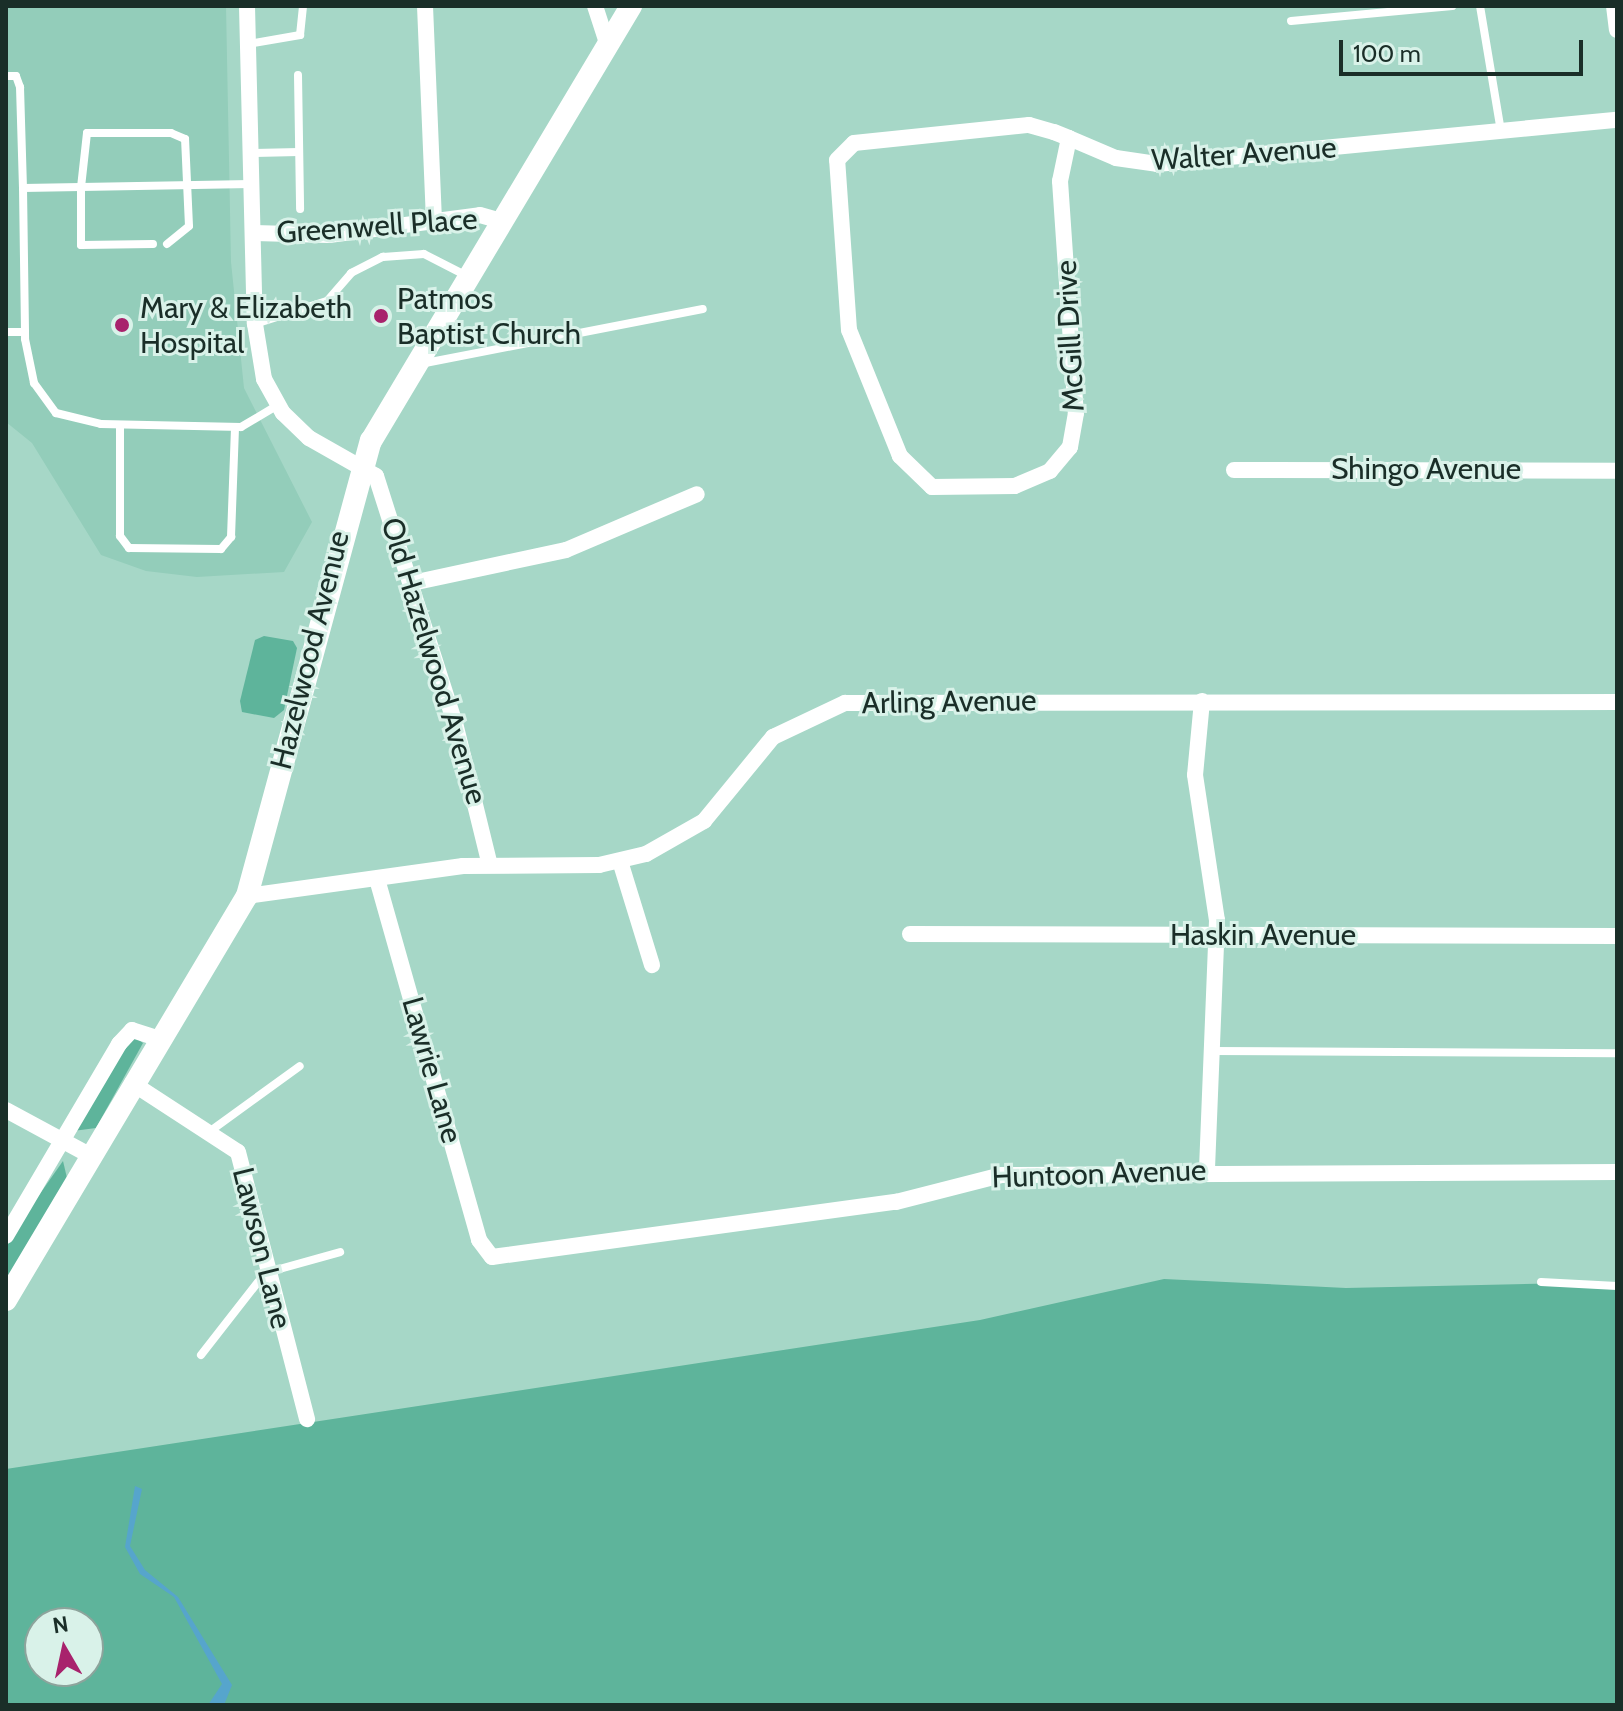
<!DOCTYPE html>
<style>
body{margin:0}
#map{position:relative;width:1623px;height:1711px;overflow:hidden;background:#a6d7c7;font-family:Cabin,sans-serif}
div>[style]{position:absolute}
.built>*{inset:0;background:#93cdba}
.green>*{inset:0;background:#5eb49b}
.water>*{inset:0;background:#56a5cc}
.lane>*{height:8px;margin:-4px;padding:0 4px;transform-origin:4px;border-radius:4px;background:#fff}
.street>*{height:16px;margin:-8px;padding:0 8px;transform-origin:8px;border-radius:8px;background:#fff}
.secondary>*{height:22px;margin:-11px;padding:0 11px;transform-origin:11px;border-radius:11px;background:#fff}
.dots>*{width:22px;height:22px;translate:-50% -50%;box-sizing:border-box;border:4px solid #d9f2e9;border-radius:50%}
span{translate:-50% -50%;white-space:nowrap;text-align:center;line-height:1.15;-webkit-text-stroke:6px #d9f2e9;paint-order:stroke}
.street-label{font-size:30px;color:#1a2e28}
.poi-label{font-size:30px;color:#1a2e28}
.left{translate:0 -50%;text-align:left}
.frame{position:absolute;inset:0;border:8px solid #1a2e28;pointer-events:none}
.north{position:absolute;left:24px;top:1607px;width:80px;height:80px;box-sizing:border-box;background:#d9f2e9;border:2px solid #8da49c;border-radius:50%;rotate:351deg;font-size:22px;font-weight:700;line-height:32px;text-align:center;color:#1a2e28}
.north::after{content:'';display:block;margin:auto;width:28px;height:36px;background:#a8226c;clip-path:polygon(50% 0,100% 100%,50% 72%,0 100%)}
.scale{position:absolute;left:1339px;top:40px;width:244px;height:36px;box-sizing:border-box;border:4px solid #1a2e28;border-top:0;padding-left:10px;font-size:24px;line-height:28px;white-space:nowrap;color:#1a2e28;-webkit-text-stroke:6px #d9f2e9;paint-order:stroke}
</style>
<div id="map">
<div class="built">
<i style="clip-path:polygon(6px 6px,226px 6px,231px 262px,244px 388px,312px 522px,284px 572px,197px 577px,146px 571px,101px 555px,32px 443px,6px 422px)"></i>
</div>
<div class="green">
<i style="clip-path:polygon(264px 636px,293px 641px,297px 648px,284px 710px,274px 718px,242px 712px,240px 701px,255px 640px)"></i>
<i style="clip-path:polygon(136px 1038px,143px 1043px,96px 1128px,73px 1131px,126px 1042px)"></i>
<i style="clip-path:polygon(63px 1161px,67px 1178px,6px 1281px,6px 1242px)"></i>
<i style="clip-path:polygon(evenodd,1164px 1279px,1346px 1288px,1617px 1282px,1617px 1705px,6px 1705px,6px 1469px,980px 1320px,1164px 1279px,40px 1623px,88px 1623px,88px 1671px,40px 1671px,40px 1623px)"></i>
</div>
<div class="water">
<i style="clip-path:polygon(135px 1486px,142px 1489px,130px 1546px,145px 1570px,178px 1597px,232px 1685px,224px 1705px,208px 1705px,222px 1684px,174px 1597px,140px 1574px,125px 1547px)"></i>
</div>
<div class="lane">
<i style="left:1480px;top:6px;width:128px;rotate:80.5deg"></i>
<i style="left:1291px;top:21px;width:162px;rotate:-5.3deg"></i>
<i style="left:248px;top:44px;width:53px;rotate:-9.8deg"></i>
<i style="left:300px;top:35px;width:29px;rotate:-84deg"></i>
<i style="left:298px;top:75px;width:134px;rotate:89.1deg"></i>
<i style="left:6px;top:76px;width:10px"></i>
<i style="left:16px;top:76px;width:12px;rotate:70deg"></i>
<i style="left:20px;top:87px;width:101px;rotate:88.3deg"></i>
<i style="left:251px;top:153px;width:48px;rotate:-1.2deg"></i>
<i style="left:153px;top:244px;width:72px;rotate:179.2deg"></i>
<i style="left:81px;top:245px;width:58px;rotate:-90deg"></i>
<i style="left:81px;top:187px;width:170px;rotate:-1deg"></i>
<i style="left:167px;top:244px;width:28px;rotate:-39deg"></i>
<i style="left:189px;top:226px;width:87px;rotate:-92.6deg"></i>
<i style="left:185px;top:139px;width:15px;rotate:-157deg"></i>
<i style="left:171px;top:133px;width:84px;rotate:180deg"></i>
<i style="left:87px;top:133px;width:54px;rotate:96.3deg"></i>
<i style="left:81px;top:187px;width:58px;rotate:179deg"></i>
<i style="left:23px;top:188px;width:151px;rotate:89.2deg"></i>
<i style="left:25px;top:339px;width:45px;rotate:78.4deg"></i>
<i style="left:34px;top:383px;width:37px;rotate:54deg"></i>
<i style="left:56px;top:413px;width:46px;rotate:13.7deg"></i>
<i style="left:101px;top:424px;width:140px;rotate:1.2deg"></i>
<i style="left:241px;top:427px;width:43px;rotate:-30.7deg"></i>
<i style="left:255px;top:324px;width:76px;rotate:-17.7deg"></i>
<i style="left:327px;top:301px;width:37px;rotate:-49deg"></i>
<i style="left:351px;top:273px;width:36px;rotate:-27deg"></i>
<i style="left:383px;top:257px;width:41px;rotate:-4.2deg"></i>
<i style="left:424px;top:254px;width:48px;rotate:27.1deg"></i>
<i style="left:6px;top:332px;width:19px"></i>
<i style="left:420px;top:364px;width:288px;rotate:-11deg"></i>
<i style="left:120px;top:425px;width:111px;rotate:90deg"></i>
<i style="left:120px;top:536px;width:15px;rotate:53deg"></i>
<i style="left:129px;top:548px;width:92px;rotate:0.6deg"></i>
<i style="left:221px;top:549px;width:16px;rotate:-50deg"></i>
<i style="left:231px;top:537px;width:110px;rotate:-87.9deg"></i>
<i style="left:1210px;top:1051px;width:407px;rotate:0.3deg"></i>
<i style="left:209px;top:1132px;width:112px;rotate:-36deg"></i>
<i style="left:1541px;top:1282px;width:76px;rotate:3deg"></i>
<i style="left:201px;top:1355px;width:104px;rotate:-52deg"></i>
<i style="left:265px;top:1273px;width:78px;rotate:-15.6deg"></i>
</div>
<div class="street">
<i style="left:247px;top:6px;width:318px;rotate:88.6deg"></i>
<i style="left:255px;top:324px;width:56px;rotate:80.7deg"></i>
<i style="left:264px;top:379px;width:39px;rotate:61deg"></i>
<i style="left:283px;top:413px;width:36px;rotate:44deg"></i>
<i style="left:309px;top:438px;width:77px;rotate:29.6deg"></i>
<i style="left:376px;top:476px;width:259px;rotate:72.3deg"></i>
<i style="left:455px;top:723px;width:146px;rotate:76.2deg"></i>
<i style="left:425px;top:6px;width:213px;rotate:87.6deg"></i>
<i style="left:595px;top:6px;width:39px;rotate:72deg"></i>
<i style="left:1614px;top:6px;width:24px;rotate:83deg"></i>
<i style="left:1069px;top:138px;width:44px;rotate:101.8deg"></i>
<i style="left:1060px;top:181px;width:233px;rotate:86.1deg"></i>
<i style="left:1076px;top:413px;width:35px;rotate:100deg"></i>
<i style="left:1070px;top:447px;width:31px;rotate:130deg"></i>
<i style="left:1050px;top:471px;width:38px;rotate:157deg"></i>
<i style="left:1015px;top:486px;width:83px;rotate:179.3deg"></i>
<i style="left:932px;top:487px;width:45px;rotate:-135.9deg"></i>
<i style="left:900px;top:456px;width:136px;rotate:-112deg"></i>
<i style="left:849px;top:330px;width:170px;rotate:-94deg"></i>
<i style="left:837px;top:160px;width:24px;rotate:-45deg"></i>
<i style="left:854px;top:143px;width:176px;rotate:-5.9deg"></i>
<i style="left:1029px;top:125px;width:26px;rotate:16deg"></i>
<i style="left:1054px;top:132px;width:16px;rotate:22deg"></i>
<i style="left:1069px;top:138px;width:51px;rotate:23.1deg"></i>
<i style="left:1116px;top:158px;width:41px;rotate:8.3deg"></i>
<i style="left:1157px;top:164px;width:462px;rotate:-5.5deg"></i>
<i style="left:253px;top:233px;width:76px;rotate:1.5deg"></i>
<i style="left:329px;top:235px;width:152px;rotate:-7.5deg"></i>
<i style="left:480px;top:215px;width:22px;rotate:16deg"></i>
<i style="left:1234px;top:470px;width:383px;rotate:0.1deg"></i>
<i style="left:412px;top:583px;width:157px;rotate:-12.1deg"></i>
<i style="left:566px;top:550px;width:142px;rotate:-23.1deg"></i>
<i style="left:1202px;top:701px;width:74px;rotate:95.4deg"></i>
<i style="left:1195px;top:775px;width:147px;rotate:81.4deg"></i>
<i style="left:1217px;top:920px;width:250px;rotate:92.3deg"></i>
<i style="left:620px;top:861px;width:109px;rotate:72.9deg"></i>
<i style="left:377px;top:879px;width:375px;rotate:74.2deg"></i>
<i style="left:479px;top:1240px;width:21px;rotate:53deg"></i>
<i style="left:492px;top:1257px;width:408px;rotate:-7.8deg"></i>
<i style="left:896px;top:1202px;width:109px;rotate:-14.3deg"></i>
<i style="left:1002px;top:1175px;width:615px;rotate:-0.28deg"></i>
<i style="left:247px;top:896px;width:218px;rotate:-7.9deg"></i>
<i style="left:463px;top:866px;width:136px;rotate:-0.4deg"></i>
<i style="left:599px;top:865px;width:48px;rotate:-13.2deg"></i>
<i style="left:646px;top:854px;width:67px;rotate:-29.6deg"></i>
<i style="left:704px;top:821px;width:109px;rotate:-50.6deg"></i>
<i style="left:773px;top:737px;width:80px;rotate:-25.3deg"></i>
<i style="left:845px;top:703px;width:772px;rotate:-0.07deg"></i>
<i style="left:910px;top:934px;width:707px;rotate:0.16deg"></i>
<i style="left:132px;top:1083px;width:126px;rotate:33.1deg"></i>
<i style="left:238px;top:1152px;width:276px;rotate:75.5deg"></i>
<i style="left:6px;top:1110px;width:97px;rotate:28.4deg"></i>
<i style="left:6px;top:1236px;width:223px;rotate:-59.5deg"></i>
<i style="left:119px;top:1044px;width:19px;rotate:-47deg"></i>
<i style="left:132px;top:1030px;width:28px;rotate:18deg"></i>
</div>
<div class="secondary">
<i style="left:6px;top:1300px;width:470px;rotate:-59.2deg"></i>
<i style="left:247px;top:896px;width:472px;rotate:-74.8deg"></i>
<i style="left:371px;top:441px;width:507px;rotate:-59.13deg"></i>
</div>
<div class="dots">
<i style="left:381px;top:316px;background:#a8226c"></i>
<i style="left:122px;top:325px;background:#a8226c"></i>
</div>
<div class="street-label">
<span style="left:1244px;top:154px;rotate:-4deg">Walter Avenue</span>
<span style="left:377px;top:226px;rotate:-4deg">Greenwell Place</span>
<span style="left:1070px;top:336px;rotate:-93deg">McGill Drive</span>
<span style="left:1426px;top:469px">Shingo Avenue</span>
<span style="left:310px;top:650px;rotate:-76deg">Hazelwood Avenue</span>
<span style="left:434px;top:661px;rotate:73deg">Old Hazelwood Avenue</span>
<span style="left:949px;top:702px;rotate:-1deg">Arling Avenue</span>
<span style="left:1263px;top:935px">Haskin Avenue</span>
<span style="left:432px;top:1070px;rotate:74deg">Lawrie Lane</span>
<span style="left:1099px;top:1174px;rotate:-2deg">Huntoon Avenue</span>
<span style="left:262px;top:1248px;rotate:76deg">Lawson Lane</span>
</div>
<div class="poi-label">
<span class="left" style="left:397px;top:316px">Patmos<br>Baptist Church</span>
<span class="left" style="left:140px;top:325px">Mary &amp; Elizabeth<br>Hospital</span>
</div>
<div class="frame"></div>
<div class="north">N</div>
<div class="scale">100 m</div>
</div>
